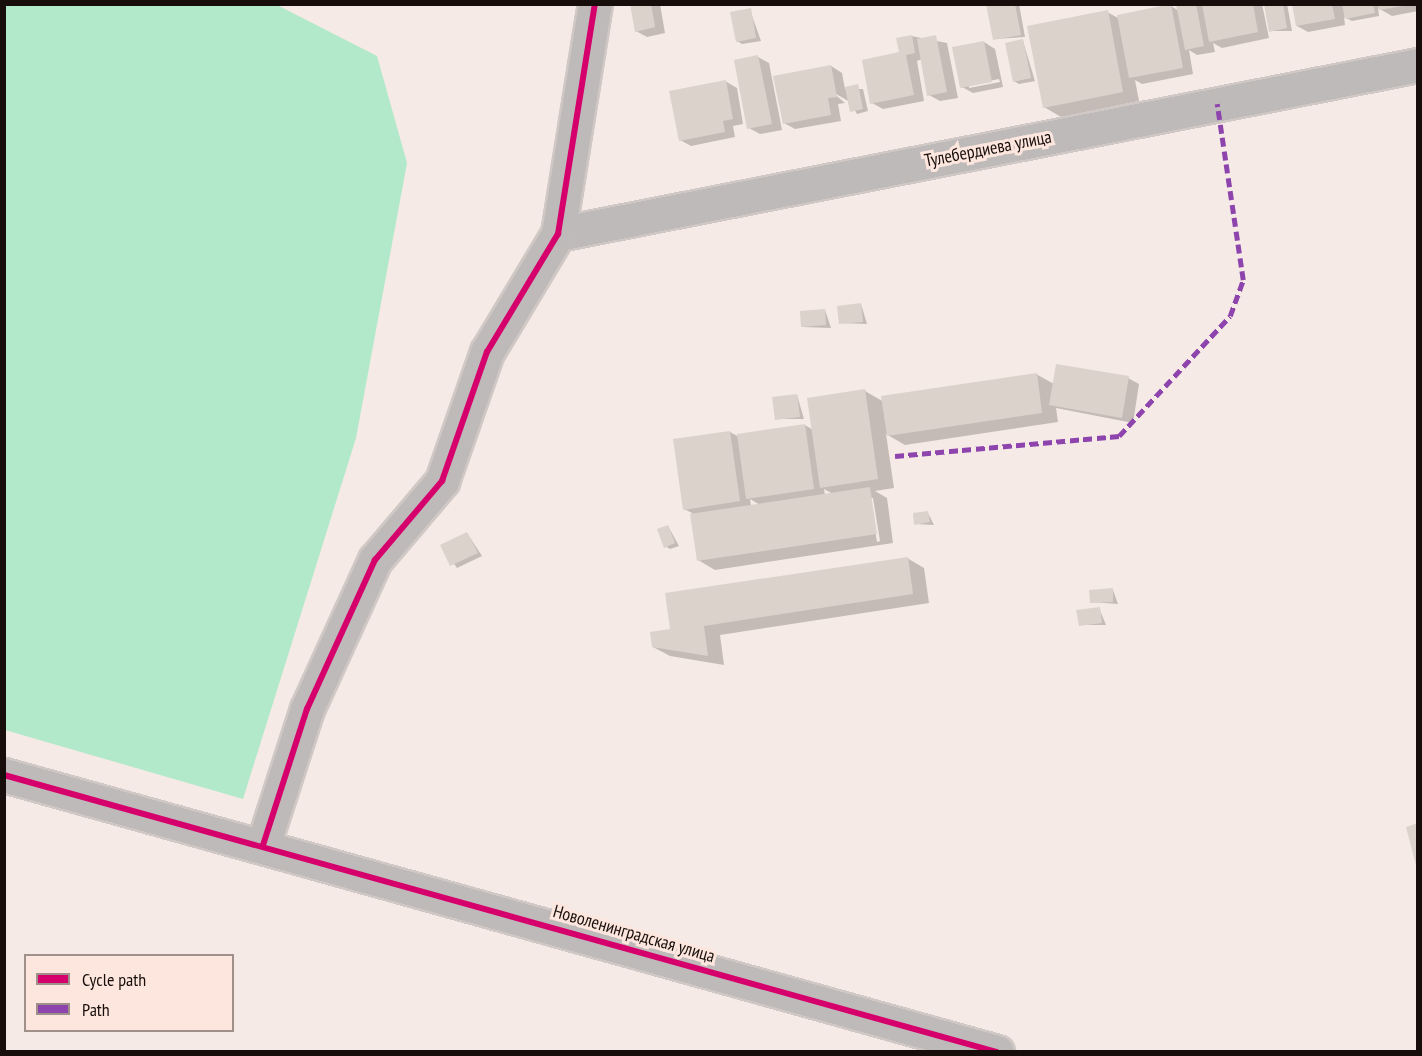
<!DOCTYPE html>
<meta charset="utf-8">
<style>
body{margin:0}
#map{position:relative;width:1422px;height:1056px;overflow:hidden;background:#f5eae5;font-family:"PT Sans Narrow",sans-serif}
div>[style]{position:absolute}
.green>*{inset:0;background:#b1e9ca}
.shadow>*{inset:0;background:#0003}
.building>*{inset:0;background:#dbd2cc}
.roads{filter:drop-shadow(2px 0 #d0c8c4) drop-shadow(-2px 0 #d0c8c4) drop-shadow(0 2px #d0c8c4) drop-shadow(0 -2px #d0c8c4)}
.minor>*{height:33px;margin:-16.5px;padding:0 16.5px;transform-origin:16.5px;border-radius:16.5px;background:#bfbaba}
.quiet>*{height:4.5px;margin-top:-2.25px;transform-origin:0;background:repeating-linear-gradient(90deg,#8e44ad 0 9px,transparent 0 13.5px)}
.cycleway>*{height:6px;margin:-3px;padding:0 3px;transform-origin:3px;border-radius:3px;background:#d6006c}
span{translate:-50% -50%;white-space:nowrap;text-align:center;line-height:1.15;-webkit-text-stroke:6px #fce6de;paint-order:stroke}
.street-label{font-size:18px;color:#170e0b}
.frame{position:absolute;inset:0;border:6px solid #170e0b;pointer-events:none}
.legend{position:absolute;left:24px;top:954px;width:210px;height:78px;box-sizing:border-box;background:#fce6de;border:2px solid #a0908a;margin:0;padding:8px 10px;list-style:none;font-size:18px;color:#170e0b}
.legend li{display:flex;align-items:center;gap:12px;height:30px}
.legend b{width:30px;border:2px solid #a0908a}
</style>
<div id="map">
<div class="green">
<i style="clip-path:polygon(4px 5px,277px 5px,377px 56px,407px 163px,356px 438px,243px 799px,5px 730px)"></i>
</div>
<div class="shadow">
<i style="clip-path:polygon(631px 4px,660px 4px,665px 33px,647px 37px,636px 31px)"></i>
<i style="clip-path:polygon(1019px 4px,1025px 37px,994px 39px,987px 5px)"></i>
<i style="clip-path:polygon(1178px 4px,1262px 4px,1269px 38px,1222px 48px,1213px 43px,1215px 52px,1197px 55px,1189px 50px,1193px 74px,1142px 84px,1135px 80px,1139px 101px,1061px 117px,1044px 107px,1107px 12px,1120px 19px,1171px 6px,1179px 11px)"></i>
<i style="clip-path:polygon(1265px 4px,1287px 4px,1292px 31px,1270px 31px)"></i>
<i style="clip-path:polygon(1293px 4px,1418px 4px,1418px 11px,1392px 16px,1378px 8px,1379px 16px,1352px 21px,1344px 17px,1345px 25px,1308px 32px,1297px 26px)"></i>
<i style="clip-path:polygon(750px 10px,761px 41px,742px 44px,737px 41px)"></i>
<i style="clip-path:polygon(911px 36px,947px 43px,958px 98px,940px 101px,929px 95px,922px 59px,917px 61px,924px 101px,883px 109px,872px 103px)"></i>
<i style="clip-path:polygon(1023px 41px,1035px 81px,1019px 84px,1014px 81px)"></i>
<i style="clip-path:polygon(evenodd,984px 42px,995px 49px,1003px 87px,973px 93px,962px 87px,984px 42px,999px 79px,1000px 82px,969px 88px,969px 85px,999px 79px)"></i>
<i style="clip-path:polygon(758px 57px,769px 63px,782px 130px,760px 134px,749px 128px)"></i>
<i style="clip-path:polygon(831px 66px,842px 73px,845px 89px,863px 89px,868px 111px,857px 114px,850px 102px,831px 91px,845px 103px,838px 104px,841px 121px,795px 129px,784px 123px)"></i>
<i style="clip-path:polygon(725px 81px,737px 88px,743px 124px,733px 126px,735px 137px,691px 146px,680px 140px)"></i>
<i style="clip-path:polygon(861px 304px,867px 324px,840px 323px)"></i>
<i style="clip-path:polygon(825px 310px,831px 328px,802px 327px)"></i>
<i style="clip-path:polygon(evenodd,1036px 374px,1054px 384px,1128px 378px,1139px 384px,1133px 423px,1056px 408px,1058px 422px,905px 445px,886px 434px,894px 488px,875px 491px,887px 498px,893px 543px,715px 570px,698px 560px,692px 513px,684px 509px,730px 432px,739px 437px,805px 425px,813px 430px,865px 391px,884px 402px,1036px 374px,824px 489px,833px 494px,825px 495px,824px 489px,1036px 374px,870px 498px,873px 498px,880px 541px,877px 542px,870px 498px,1036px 374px,750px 499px,760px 505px,751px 506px,750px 499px)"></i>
<i style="clip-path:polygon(797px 395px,804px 419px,776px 419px)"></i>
<i style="clip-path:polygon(928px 513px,934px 525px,916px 524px)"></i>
<i style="clip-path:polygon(668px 526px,679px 546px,670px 549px,665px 546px)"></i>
<i style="clip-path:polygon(467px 533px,482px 556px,457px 568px,442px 546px)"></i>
<i style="clip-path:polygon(907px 558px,924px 568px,929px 603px,720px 635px,724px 665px,670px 656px,653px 647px,671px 630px)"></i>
<i style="clip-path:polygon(1113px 590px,1118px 604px,1091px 602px)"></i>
<i style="clip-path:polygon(1099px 608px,1106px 625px,1080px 625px)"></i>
</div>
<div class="building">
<i style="clip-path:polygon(630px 4px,651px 4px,655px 27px,635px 32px)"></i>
<i style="clip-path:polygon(986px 4px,1015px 4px,1021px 35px,993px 40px)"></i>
<i style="clip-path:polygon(1171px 4px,1183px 68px,1129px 78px,1117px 15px)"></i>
<i style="clip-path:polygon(1176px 4px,1196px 4px,1204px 46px,1185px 50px)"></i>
<i style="clip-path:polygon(1202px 4px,1253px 4px,1258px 32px,1209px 42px)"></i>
<i style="clip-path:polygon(1264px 4px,1283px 4px,1287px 28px,1269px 32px)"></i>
<i style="clip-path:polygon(1292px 4px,1332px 4px,1335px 19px,1296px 26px)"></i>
<i style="clip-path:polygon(1342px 4px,1373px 4px,1375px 13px,1345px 19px)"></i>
<i style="clip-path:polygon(1378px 4px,1403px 4px,1403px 6px,1379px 10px)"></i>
<i style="clip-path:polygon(751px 8px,756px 38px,736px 42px,730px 12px)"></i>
<i style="clip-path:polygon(1108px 10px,1123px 92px,1043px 108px,1027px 26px)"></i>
<i style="clip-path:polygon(912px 35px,915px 53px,906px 55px,914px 95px,870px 104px,862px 60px,899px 52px,896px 38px)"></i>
<i style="clip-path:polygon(936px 35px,947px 92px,927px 96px,917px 39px)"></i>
<i style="clip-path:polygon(1023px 39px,1031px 78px,1013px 82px,1005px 43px)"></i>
<i style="clip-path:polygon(984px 41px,992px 82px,960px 88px,952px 47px)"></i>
<i style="clip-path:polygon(758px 55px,772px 124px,747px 129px,734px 60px)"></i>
<i style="clip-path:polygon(831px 65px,837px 97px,828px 98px,831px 115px,783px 124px,773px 76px)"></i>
<i style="clip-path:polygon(726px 80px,733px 119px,723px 121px,725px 132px,679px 141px,669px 91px)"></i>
<i style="clip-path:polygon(858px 84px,863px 109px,850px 112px,845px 87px)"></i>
<i style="clip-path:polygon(861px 303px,863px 322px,839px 324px,837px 306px)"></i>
<i style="clip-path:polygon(825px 309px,826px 325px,801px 327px,800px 311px)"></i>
<i style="clip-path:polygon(1056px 364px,1129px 376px,1122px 418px,1049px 405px)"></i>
<i style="clip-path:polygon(1037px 373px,1042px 413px,887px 436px,881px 396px)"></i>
<i style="clip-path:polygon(865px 389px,878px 479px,820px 488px,807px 398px)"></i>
<i style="clip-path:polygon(797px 394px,800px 417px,775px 420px,772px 397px)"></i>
<i style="clip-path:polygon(805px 424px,814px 489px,746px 499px,737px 434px)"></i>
<i style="clip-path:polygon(730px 431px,740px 501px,683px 510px,673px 439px)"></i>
<i style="clip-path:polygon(870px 487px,877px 534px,697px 561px,690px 514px)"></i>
<i style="clip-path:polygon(928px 511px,930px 522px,914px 525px,913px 513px)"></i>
<i style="clip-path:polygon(668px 525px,675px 543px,664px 548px,657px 529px)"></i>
<i style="clip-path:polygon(467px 532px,478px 553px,450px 566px,440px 545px)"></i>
<i style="clip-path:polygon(908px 557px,913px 594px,704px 626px,708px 656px,652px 647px,650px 632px,670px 629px,665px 593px)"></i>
<i style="clip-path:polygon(1113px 588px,1113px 602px,1090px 603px,1089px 590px)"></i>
<i style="clip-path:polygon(1100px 607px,1102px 623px,1079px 626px,1076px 610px)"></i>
<i style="clip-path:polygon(1418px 823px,1418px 869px,1417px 869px,1406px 827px)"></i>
</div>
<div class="roads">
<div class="minor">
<i style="left:558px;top:234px;width:876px;rotate:-11.12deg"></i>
<i style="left:4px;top:775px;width:1031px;rotate:15.59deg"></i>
<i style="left:263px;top:845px;width:143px;rotate:-72.1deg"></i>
<i style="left:307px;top:709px;width:164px;rotate:-65.5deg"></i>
<i style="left:375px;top:560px;width:104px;rotate:-49.7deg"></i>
<i style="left:442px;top:481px;width:137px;rotate:-70.8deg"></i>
<i style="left:487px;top:352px;width:138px;rotate:-59deg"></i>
<i style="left:558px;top:234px;width:233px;rotate:-80.9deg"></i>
</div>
</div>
<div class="quiet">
<i style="left:895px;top:456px;width:225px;rotate:-5.1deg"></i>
<i style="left:1119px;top:436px;width:163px;rotate:-47.2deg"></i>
<i style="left:1230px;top:316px;width:38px;rotate:-70deg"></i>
<i style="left:1243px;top:280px;width:178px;rotate:-98.4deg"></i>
</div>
<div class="cycleway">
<i style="left:4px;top:775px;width:1031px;rotate:15.59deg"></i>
<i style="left:263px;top:845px;width:143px;rotate:-72.1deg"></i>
<i style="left:307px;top:709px;width:164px;rotate:-65.5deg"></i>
<i style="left:375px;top:560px;width:104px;rotate:-49.7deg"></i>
<i style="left:442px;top:481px;width:137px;rotate:-70.8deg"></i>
<i style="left:487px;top:352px;width:138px;rotate:-59deg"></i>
<i style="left:558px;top:234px;width:233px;rotate:-80.9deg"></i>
</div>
<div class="street-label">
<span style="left:988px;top:149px;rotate:-11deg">Тулебердиева улица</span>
<span style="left:634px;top:934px;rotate:16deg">Новоленинградская улица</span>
</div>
<div class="frame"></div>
<ul class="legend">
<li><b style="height:8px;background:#d6006c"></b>Cycle path</li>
<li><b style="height:8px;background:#8e44ad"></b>Path</li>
</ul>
</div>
